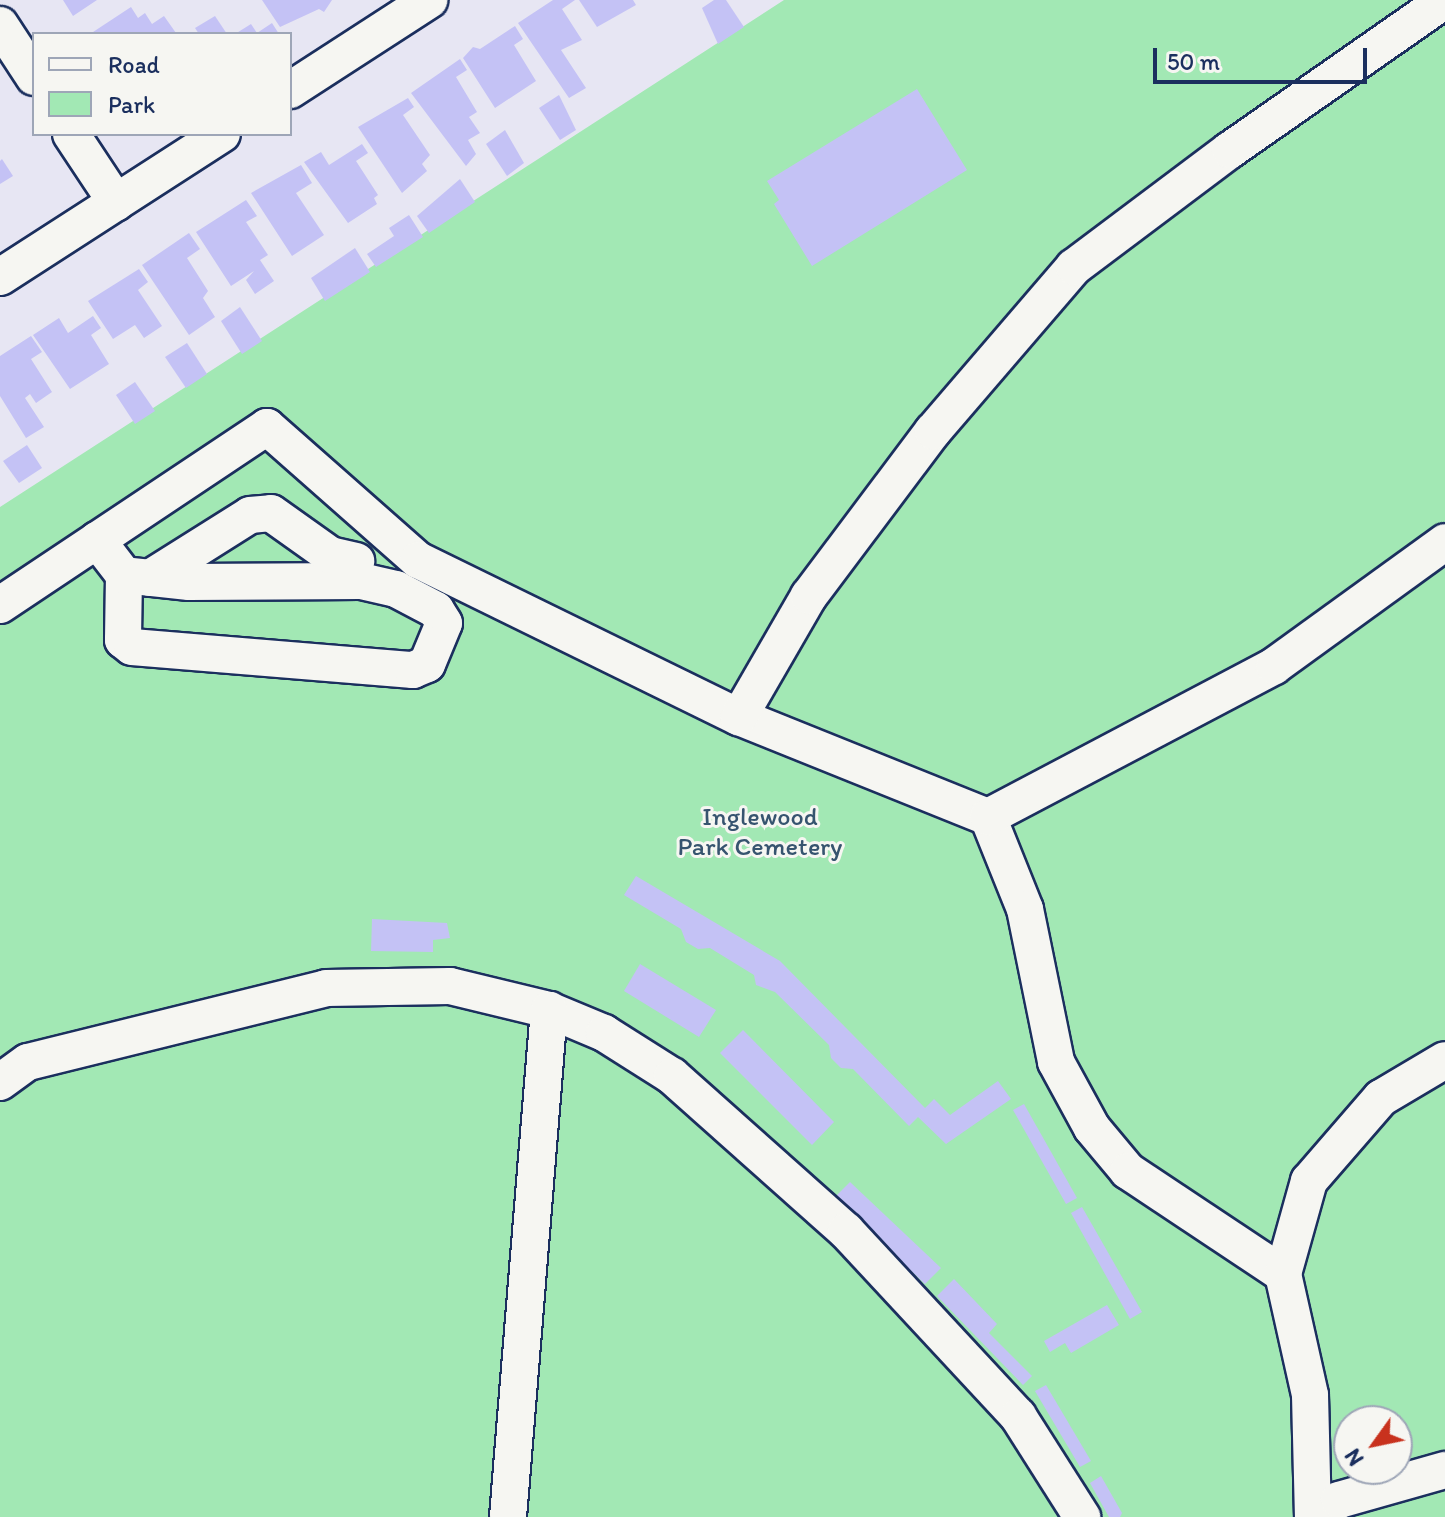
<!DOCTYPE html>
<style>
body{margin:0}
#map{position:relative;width:1445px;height:1517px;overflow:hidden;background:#e7e6f3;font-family:Itim,sans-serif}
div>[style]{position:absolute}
.green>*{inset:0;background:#a2e8b4}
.building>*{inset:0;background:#c4c2f5}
.roads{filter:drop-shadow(2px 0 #1b2f5e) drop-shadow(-2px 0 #1b2f5e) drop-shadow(0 2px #1b2f5e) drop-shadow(0 -2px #1b2f5e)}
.minor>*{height:36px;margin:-18px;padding:0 18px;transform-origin:18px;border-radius:18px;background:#f6f6f2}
span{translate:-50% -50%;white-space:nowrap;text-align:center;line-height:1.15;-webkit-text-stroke:6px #f6f6f2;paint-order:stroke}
.park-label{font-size:26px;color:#36546f}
.legend{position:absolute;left:32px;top:32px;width:260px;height:104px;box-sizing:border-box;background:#f6f6f2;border:2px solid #9ea6b7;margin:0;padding:10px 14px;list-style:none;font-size:24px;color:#1b2f5e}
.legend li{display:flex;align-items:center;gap:16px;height:40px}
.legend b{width:40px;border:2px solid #9ea6b7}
.north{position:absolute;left:1333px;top:1405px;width:80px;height:80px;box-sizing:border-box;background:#f6f6f2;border:2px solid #9ea6b7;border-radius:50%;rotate:237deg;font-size:22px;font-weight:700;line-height:32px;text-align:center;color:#1b2f5e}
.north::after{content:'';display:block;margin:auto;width:28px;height:36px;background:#c8321e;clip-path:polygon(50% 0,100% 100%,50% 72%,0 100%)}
.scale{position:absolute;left:1153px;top:48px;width:214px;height:36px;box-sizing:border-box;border:4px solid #1b2f5e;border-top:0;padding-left:10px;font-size:24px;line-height:28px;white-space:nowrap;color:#1b2f5e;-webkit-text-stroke:6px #f6f6f2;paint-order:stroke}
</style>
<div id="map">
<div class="green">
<i style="clip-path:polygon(evenodd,784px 0,1445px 0,1445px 1517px,0 1517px,0 507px,784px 0,1349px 1421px,1397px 1421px,1397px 1469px,1349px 1469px,1349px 1421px)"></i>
</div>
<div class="building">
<i style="clip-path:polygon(63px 0,97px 0,73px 16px)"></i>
<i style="clip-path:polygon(262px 0,332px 0,324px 12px,319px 9px,280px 27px)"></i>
<i style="clip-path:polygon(553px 0,575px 0,562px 9px,582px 40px,561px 50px,586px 88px,569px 98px,518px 23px)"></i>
<i style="clip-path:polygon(579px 0,633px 0,636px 5px,597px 27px)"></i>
<i style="clip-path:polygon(714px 0,726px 0,744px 27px,718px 44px,702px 8px)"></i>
<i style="clip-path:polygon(131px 7px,138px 18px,145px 13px,152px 24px,164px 16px,176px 33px,90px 34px)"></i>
<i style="clip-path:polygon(215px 16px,227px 34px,199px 34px,195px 28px)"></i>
<i style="clip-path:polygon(272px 23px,279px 34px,235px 34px,251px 24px,257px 33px)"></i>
<i style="clip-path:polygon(515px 26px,523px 39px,514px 45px,536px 81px,495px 108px,463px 58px,473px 47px,480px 49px)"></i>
<i style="clip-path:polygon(460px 59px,467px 70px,456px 77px,477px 112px,469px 117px,480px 133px,468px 140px,476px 154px,466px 166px,411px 93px)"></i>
<i style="clip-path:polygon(917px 89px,967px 170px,812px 266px,774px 204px,779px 200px,767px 181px)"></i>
<i style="clip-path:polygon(559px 95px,576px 130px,560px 140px,539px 108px)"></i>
<i style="clip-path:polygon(408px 98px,414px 107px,403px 115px,430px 155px,422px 164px,427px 171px,402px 193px,358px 127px)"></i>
<i style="clip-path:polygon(505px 130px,524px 163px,507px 176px,486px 144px)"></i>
<i style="clip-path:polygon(362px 144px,368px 153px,356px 161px,378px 195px,374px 198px,377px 204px,348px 223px,304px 162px,321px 152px,329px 165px)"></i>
<i style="clip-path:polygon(2px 159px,13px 176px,0 184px,0 161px)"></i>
<i style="clip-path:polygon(301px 165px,312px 183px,296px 193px,324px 235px,292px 256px,251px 193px)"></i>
<i style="clip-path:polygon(460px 179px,475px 202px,429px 233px,417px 216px)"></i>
<i style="clip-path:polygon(246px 200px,257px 216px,246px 222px,268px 255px,260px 260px,274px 281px,255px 294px,246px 280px,254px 271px,231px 286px,196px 232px)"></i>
<i style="clip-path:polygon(409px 215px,423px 237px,376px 267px,367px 254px,394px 236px,389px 228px)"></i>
<i style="clip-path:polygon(189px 233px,200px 249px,187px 258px,208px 291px,203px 298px,215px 317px,189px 335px,142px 265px)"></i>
<i style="clip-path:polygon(355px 248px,370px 272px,325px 301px,311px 278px)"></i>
<i style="clip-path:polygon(139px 269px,148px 282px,138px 290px,162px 326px,144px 338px,135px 325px,113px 339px,88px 301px)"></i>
<i style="clip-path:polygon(240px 307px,262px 341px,242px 354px,221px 321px)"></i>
<i style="clip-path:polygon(93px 316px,101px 328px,91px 335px,109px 364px,70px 389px,33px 335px,59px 318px,68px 333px)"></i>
<i style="clip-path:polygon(31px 336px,42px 352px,31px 359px,52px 392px,36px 403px,30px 394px,25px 398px,44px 427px,26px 438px,0 396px,0 356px)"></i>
<i style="clip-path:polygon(187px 343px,207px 374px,186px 388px,165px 357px)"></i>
<i style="clip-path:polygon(135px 382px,155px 411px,135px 424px,116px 395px)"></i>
<i style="clip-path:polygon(27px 445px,42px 468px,19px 483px,3px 461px)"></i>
<i style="clip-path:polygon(636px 876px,780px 961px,925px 1108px,934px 1099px,950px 1115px,998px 1081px,1011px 1099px,946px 1144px,918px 1117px,909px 1126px,853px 1069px,841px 1068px,831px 1058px,829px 1045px,775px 992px,756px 985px,754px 975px,710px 948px,698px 949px,686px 942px,681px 929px,624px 895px)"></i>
<i style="clip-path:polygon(372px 919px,447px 923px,450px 938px,433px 940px,433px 952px,371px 951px)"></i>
<i style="clip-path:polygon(640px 964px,716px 1010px,699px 1037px,624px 991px)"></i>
<i style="clip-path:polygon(743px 1030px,834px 1122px,812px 1145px,720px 1053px)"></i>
<i style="clip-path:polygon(1024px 1104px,1077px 1198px,1066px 1204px,1013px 1110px)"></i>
<i style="clip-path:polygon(850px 1182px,941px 1268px,925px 1284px,834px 1198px)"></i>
<i style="clip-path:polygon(1082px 1207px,1142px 1312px,1130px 1319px,1071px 1213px)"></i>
<i style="clip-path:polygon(954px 1279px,997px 1324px,989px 1333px,1032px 1376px,1023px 1385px,937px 1296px)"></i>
<i style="clip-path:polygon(1107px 1305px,1119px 1325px,1071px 1353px,1065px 1343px,1050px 1352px,1044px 1341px)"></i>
<i style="clip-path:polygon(1046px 1385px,1091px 1461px,1080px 1467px,1035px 1391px)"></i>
<i style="clip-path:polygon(1101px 1476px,1122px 1513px,1120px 1517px,1109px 1517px,1090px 1483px)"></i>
</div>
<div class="roads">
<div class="minor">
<i style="left:0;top:25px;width:62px;rotate:56.8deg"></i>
<i style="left:290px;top:90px;width:166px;rotate:-32.9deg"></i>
<i style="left:71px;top:134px;width:82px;rotate:56.5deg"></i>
<i style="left:0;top:277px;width:264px;rotate:-32.8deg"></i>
<i style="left:97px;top:540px;width:44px;rotate:52.4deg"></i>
<i style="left:124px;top:575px;width:65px;rotate:90.9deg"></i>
<i style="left:123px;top:640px;width:11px;rotate:38deg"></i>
<i style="left:132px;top:647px;width:282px;rotate:4.7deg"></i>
<i style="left:413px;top:670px;width:15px;rotate:-23deg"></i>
<i style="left:427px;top:664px;width:44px;rotate:-67.5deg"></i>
<i style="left:444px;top:623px;width:15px;rotate:-122deg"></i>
<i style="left:436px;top:610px;width:45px;rotate:-152.3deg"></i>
<i style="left:396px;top:589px;width:37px;rotate:-167deg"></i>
<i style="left:360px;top:581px;width:171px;rotate:179.7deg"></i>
<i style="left:189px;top:582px;width:65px;rotate:-173.9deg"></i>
<i style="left:150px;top:578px;width:118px;rotate:-32.2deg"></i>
<i style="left:250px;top:515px;width:21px;rotate:-5deg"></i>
<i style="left:271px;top:513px;width:72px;rotate:35.4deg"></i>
<i style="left:330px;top:555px;width:27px;rotate:13deg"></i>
<i style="left:0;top:605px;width:321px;rotate:-33.7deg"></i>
<i style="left:267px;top:427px;width:201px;rotate:41.4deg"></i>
<i style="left:418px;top:560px;width:357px;rotate:26.1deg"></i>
<i style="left:739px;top:717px;width:268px;rotate:21.9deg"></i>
<i style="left:988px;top:817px;width:99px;rotate:68.1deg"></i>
<i style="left:1025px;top:909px;width:156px;rotate:78.5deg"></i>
<i style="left:1056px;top:1062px;width:75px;rotate:61.4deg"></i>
<i style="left:1092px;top:1128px;width:56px;rotate:50.1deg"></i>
<i style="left:1128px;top:1171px;width:186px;rotate:33.6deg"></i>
<i style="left:1283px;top:1274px;width:124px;rotate:77.4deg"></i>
<i style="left:1310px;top:1395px;width:122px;rotate:88.6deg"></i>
<i style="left:739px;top:717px;width:140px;rotate:-60deg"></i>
<i style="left:809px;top:596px;width:206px;rotate:-53.1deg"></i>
<i style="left:933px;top:431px;width:216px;rotate:-49.3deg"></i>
<i style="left:1074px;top:267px;width:195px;rotate:-36.9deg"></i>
<i style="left:1230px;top:150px;width:262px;rotate:-34.9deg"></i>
<i style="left:988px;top:817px;width:323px;rotate:-27.8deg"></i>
<i style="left:1274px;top:666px;width:211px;rotate:-35.9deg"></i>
<i style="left:0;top:1082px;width:34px;rotate:-36deg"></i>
<i style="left:28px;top:1062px;width:307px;rotate:-13.9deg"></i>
<i style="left:326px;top:988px;width:124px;rotate:-0.9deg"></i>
<i style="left:450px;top:986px;width:102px;rotate:13.6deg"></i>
<i style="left:549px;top:1010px;width:60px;rotate:22.7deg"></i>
<i style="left:604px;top:1033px;width:80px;rotate:32.3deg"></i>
<i style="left:672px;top:1076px;width:233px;rotate:41.7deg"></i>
<i style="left:846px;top:1231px;width:253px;rotate:47.1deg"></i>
<i style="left:1018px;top:1416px;width:120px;rotate:57.6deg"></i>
<i style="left:1283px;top:1274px;width:97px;rotate:-74.4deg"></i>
<i style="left:1309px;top:1181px;width:110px;rotate:-49.1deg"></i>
<i style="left:1381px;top:1098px;width:74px;rotate:-30.7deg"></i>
<i style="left:508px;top:1517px;width:509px;rotate:-85.38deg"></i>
<i style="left:1313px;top:1517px;width:31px;rotate:-33deg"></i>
<i style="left:1339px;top:1500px;width:110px;rotate:-15.8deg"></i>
</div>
</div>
<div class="park-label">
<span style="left:760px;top:832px">Inglewood<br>Park Cemetery</span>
</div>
<ul class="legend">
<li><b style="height:10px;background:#f6f6f2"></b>Road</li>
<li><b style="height:22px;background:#a2e8b4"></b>Park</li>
</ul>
<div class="north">N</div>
<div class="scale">50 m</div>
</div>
